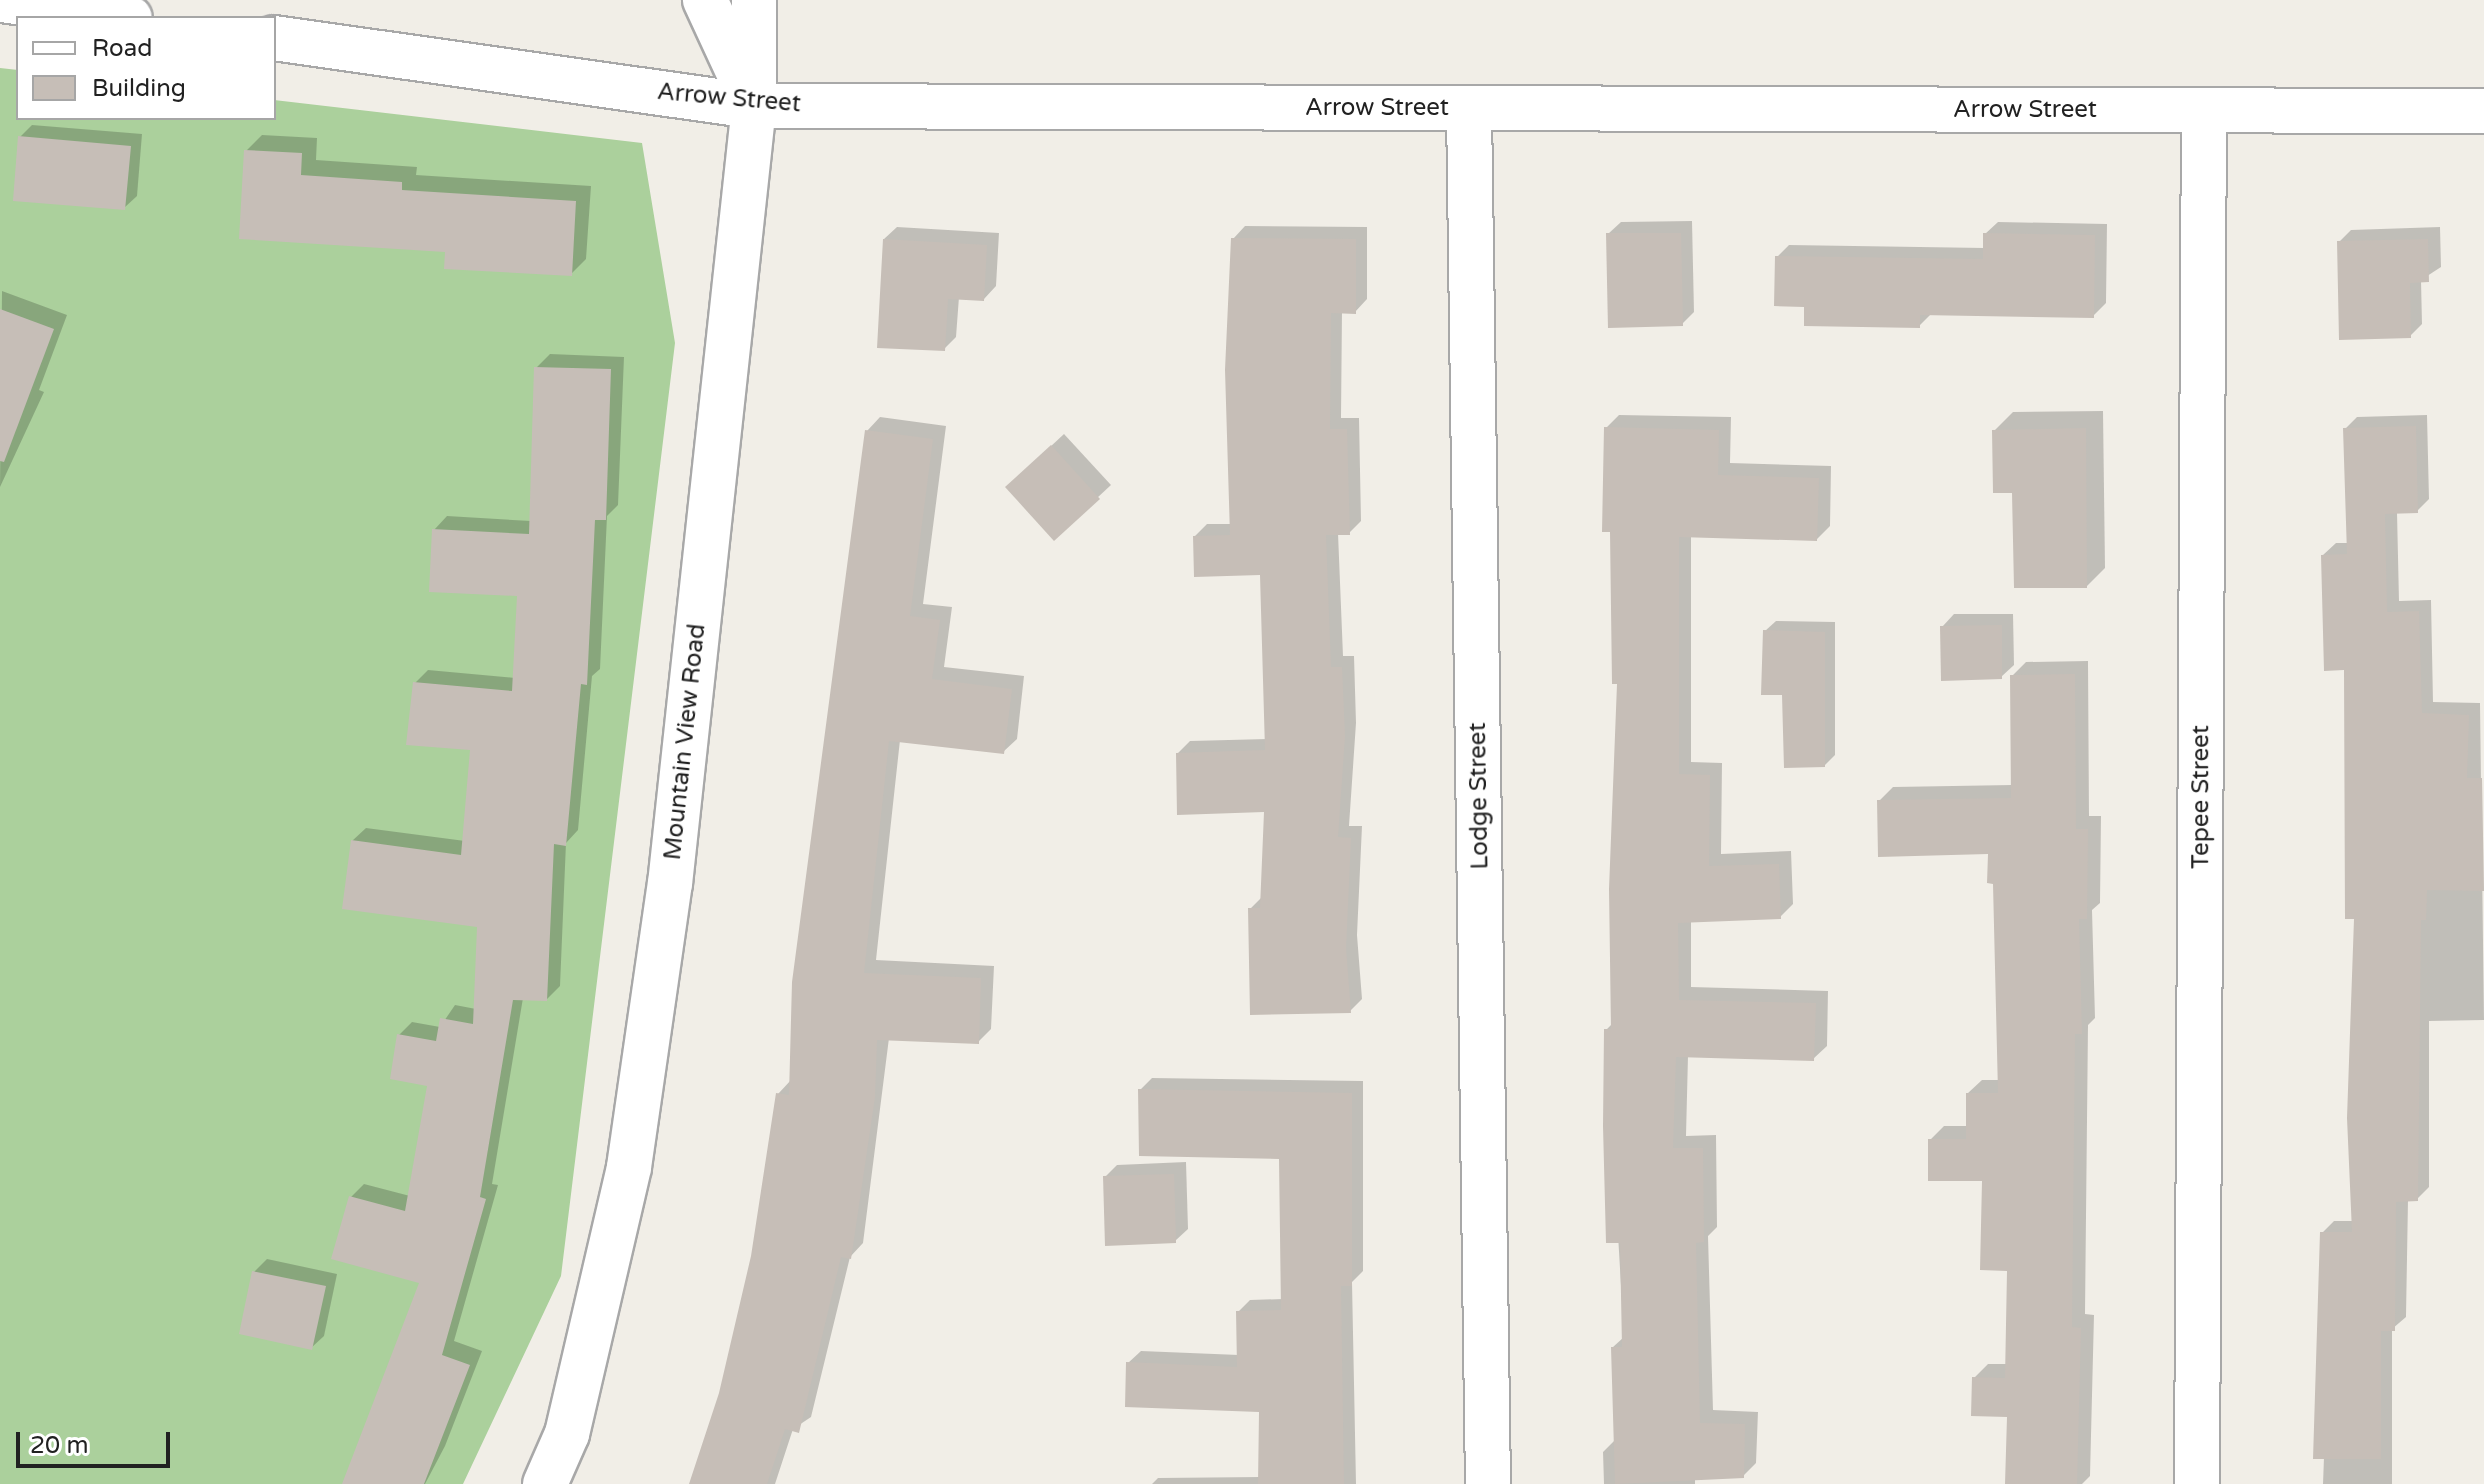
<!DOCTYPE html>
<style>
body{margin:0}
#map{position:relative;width:2484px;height:1484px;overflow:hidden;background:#f1eee7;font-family:"Varela Round",sans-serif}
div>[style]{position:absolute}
.forest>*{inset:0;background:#abd09c}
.shadow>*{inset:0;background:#0003}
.building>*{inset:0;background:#c6beb7}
.roads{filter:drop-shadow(2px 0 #a8a8a8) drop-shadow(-2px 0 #a8a8a8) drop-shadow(0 2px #a8a8a8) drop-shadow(0 -2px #a8a8a8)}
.minor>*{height:44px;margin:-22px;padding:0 22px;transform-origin:22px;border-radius:22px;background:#fff}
span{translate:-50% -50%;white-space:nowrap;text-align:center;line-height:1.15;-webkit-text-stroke:8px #fff;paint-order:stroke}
.street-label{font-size:24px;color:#212121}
.legend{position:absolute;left:16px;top:16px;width:260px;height:104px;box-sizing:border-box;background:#fff;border:2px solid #a6a6a6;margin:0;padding:10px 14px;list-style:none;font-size:24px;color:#212121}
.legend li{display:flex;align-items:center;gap:16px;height:40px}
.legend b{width:40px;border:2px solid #a6a6a6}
.scale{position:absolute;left:16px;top:1432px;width:154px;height:36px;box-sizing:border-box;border:4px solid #212121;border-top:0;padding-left:10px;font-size:24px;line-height:28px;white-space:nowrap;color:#212121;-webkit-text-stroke:6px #fff;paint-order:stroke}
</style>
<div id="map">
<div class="forest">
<i style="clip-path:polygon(0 68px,18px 70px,18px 118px,274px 118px,274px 100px,642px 143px,675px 343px,561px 1276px,463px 1484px,0 1484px)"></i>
</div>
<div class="shadow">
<i style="clip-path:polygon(32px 125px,142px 134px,137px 196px,124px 208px,20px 137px)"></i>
<i style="clip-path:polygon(262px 135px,317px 138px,316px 160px,417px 167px,416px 175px,591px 186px,586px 259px,571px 274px,447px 250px,246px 151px)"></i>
<i style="clip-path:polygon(1692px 221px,1694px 312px,1682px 324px,1608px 234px,1621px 222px)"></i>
<i style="clip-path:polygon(1998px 222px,2107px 224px,2106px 303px,2093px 316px,1932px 313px,1919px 326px,1806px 305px,1777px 257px,1789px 245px,1985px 248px,1985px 234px)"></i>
<i style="clip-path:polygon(1245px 226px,1367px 227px,1367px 299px,1355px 312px,1342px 311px,1341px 418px,1359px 418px,1361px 521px,1349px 533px,1338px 533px,1343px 656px,1354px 656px,1356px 723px,1349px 826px,1362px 826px,1357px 935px,1362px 999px,1350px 1011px,1250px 909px,1262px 897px,1266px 810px,1178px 753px,1190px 741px,1267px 739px,1262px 573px,1195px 536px,1207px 524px,1232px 524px,1233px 239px)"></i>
<i style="clip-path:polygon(897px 227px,999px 233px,996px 286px,984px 299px,959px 297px,956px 337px,944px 349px,884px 239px)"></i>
<i style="clip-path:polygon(2440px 227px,2441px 267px,2421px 280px,2422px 324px,2410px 336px,2339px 242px,2351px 230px)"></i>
<i style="clip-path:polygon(2px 291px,67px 315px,39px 390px,44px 392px,0 487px)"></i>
<i style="clip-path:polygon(550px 354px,624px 357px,618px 505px,607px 516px,600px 669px,592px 676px,578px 830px,566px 843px,560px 986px,547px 999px,523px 998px,492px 1184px,498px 1185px,454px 1341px,482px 1351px,445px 1446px,425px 1484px,344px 1484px,421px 1282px,351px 1197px,364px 1184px,410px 1196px,429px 1084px,399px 1035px,412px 1022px,440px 1027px,455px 1005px,476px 1009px,479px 925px,352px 841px,366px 828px,465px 841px,472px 748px,415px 683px,428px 670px,515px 678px,519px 594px,434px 530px,447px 516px,531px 521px,536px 368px)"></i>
<i style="clip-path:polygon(2103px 411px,2105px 568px,2087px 586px,2014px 491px,1994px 431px,2013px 412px)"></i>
<i style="clip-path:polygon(1619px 415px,1731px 417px,1730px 463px,1831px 466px,1830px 526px,1817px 539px,1691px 536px,1691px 762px,1722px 763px,1721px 854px,1791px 851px,1793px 904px,1780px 917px,1691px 920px,1691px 987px,1828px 991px,1827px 1046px,1813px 1059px,1688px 1056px,1686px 1136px,1716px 1135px,1717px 1227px,1708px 1236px,1713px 1410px,1758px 1412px,1756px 1463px,1743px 1476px,1695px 1476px,1695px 1484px,1604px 1484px,1603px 1452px,1615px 1440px,1613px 1347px,1624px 1337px,1606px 1030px,1613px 1023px,1619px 682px,1606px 428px)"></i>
<i style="clip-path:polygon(2427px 415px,2429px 499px,2417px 511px,2397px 512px,2399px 601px,2431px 600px,2433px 702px,2480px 703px,2484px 1020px,2429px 1021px,2429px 1187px,2417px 1199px,2408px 1200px,2406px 1317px,2392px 1329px,2392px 1484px,2323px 1484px,2324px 1457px,2315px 1457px,2322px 1233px,2334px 1221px,2353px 1221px,2356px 917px,2346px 668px,2323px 555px,2336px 543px,2348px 543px,2345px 429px,2357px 417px)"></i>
<i style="clip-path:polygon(880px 417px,946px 426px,923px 604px,952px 607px,944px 667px,1024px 676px,1017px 739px,1003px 752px,900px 740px,876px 960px,994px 966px,991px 1029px,978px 1042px,889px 1038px,863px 1243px,850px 1257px,811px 1417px,793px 1429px,775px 1484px,691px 1484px,721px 1393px,753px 1256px,778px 1094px,791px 1080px,867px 431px)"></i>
<i style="clip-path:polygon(1064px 434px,1111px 485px,1054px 538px,1020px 475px)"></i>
<i style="clip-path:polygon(1954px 614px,2013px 614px,2014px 665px,2001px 677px,1942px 627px)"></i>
<i style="clip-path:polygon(1776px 621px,1835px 622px,1835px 755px,1825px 765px,1784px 694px,1765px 631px)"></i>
<i style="clip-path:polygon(2088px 661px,2089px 816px,2101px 816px,2100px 903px,2092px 910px,2095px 1018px,2088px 1025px,2085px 1314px,2094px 1315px,2090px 1476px,2082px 1484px,2007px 1484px,2009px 1415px,1974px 1378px,1988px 1364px,2007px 1364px,2009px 1269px,1984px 1179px,1930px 1140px,1944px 1126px,1968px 1126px,1968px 1093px,1982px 1080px,2000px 1080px,1995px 882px,1990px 852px,1879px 801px,1893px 787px,2012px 785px,2012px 676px,2026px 662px)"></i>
<i style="clip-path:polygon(1152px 1078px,1363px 1081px,1363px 1271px,1352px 1282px,1356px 1484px,1152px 1484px,1158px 1478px,1260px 1477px,1261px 1410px,1128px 1363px,1141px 1351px,1239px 1355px,1238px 1312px,1250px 1300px,1283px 1299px,1281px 1157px,1140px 1090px)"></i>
<i style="clip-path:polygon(1186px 1162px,1188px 1229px,1175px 1241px,1105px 1177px,1117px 1165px)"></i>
<i style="clip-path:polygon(267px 1259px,337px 1274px,324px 1336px,311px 1348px,254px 1272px)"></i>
</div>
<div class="building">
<i style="clip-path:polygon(18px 136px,131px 146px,125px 210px,13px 201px)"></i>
<i style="clip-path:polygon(244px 150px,302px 153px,301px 175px,402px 182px,402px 190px,576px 201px,572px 276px,444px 269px,445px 252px,239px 239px)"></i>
<i style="clip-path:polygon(1606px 233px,1681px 233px,1683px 326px,1608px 328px)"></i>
<i style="clip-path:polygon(1983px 233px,2095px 235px,2094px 318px,1920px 315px,1920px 328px,1804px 326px,1804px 307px,1774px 306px,1775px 256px,1983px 259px)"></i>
<i style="clip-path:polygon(1231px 238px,1356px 239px,1356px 314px,1331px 313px,1330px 429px,1347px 429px,1350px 535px,1326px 535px,1331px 667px,1342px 667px,1345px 736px,1338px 837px,1351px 838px,1346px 948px,1351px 1013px,1250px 1015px,1248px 908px,1260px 908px,1264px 812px,1177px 815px,1176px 753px,1265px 750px,1260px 575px,1194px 577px,1193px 536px,1230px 535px,1225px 370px)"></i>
<i style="clip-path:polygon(883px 239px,987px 245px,984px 301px,948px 299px,945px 351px,877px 348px)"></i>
<i style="clip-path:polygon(2428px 239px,2429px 282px,2410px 283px,2411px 338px,2339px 340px,2337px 241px)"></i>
<i style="clip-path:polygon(0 309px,54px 329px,4px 462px,0 461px)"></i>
<i style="clip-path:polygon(534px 367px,611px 369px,606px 520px,595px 520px,587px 685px,581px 684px,566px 846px,554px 844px,547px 1001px,513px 1000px,480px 1197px,486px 1199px,442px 1355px,470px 1365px,424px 1484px,342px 1484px,419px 1283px,331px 1259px,349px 1196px,405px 1211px,427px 1086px,390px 1079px,397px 1034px,436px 1041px,440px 1018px,473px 1024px,477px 927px,342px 909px,351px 840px,461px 855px,470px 750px,406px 745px,413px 682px,512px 691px,517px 596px,429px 592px,432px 529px,529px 534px)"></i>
<i style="clip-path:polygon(2416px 426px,2418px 513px,2385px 514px,2387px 612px,2419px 611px,2422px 713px,2469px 715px,2467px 778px,2482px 778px,2484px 891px,2427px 890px,2426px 920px,2421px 920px,2418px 1201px,2396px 1202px,2395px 1331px,2381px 1331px,2381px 1459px,2313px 1459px,2320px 1232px,2352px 1232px,2347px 1118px,2354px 919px,2345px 919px,2344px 670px,2324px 671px,2321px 555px,2347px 554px,2343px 428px)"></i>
<i style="clip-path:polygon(1604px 427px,1719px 430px,1718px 475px,1819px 478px,1817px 541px,1679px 537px,1679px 774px,1710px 775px,1709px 866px,1779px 864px,1781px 919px,1678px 923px,1679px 1000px,1816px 1003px,1814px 1061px,1676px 1057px,1673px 1148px,1703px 1148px,1704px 1242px,1696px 1243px,1700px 1423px,1745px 1424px,1744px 1478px,1615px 1484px,1611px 1347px,1622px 1347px,1620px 1243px,1606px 1243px,1603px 1126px,1604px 1029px,1611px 1029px,1609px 889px,1617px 684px,1612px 684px,1610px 532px,1602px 532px)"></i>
<i style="clip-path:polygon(2086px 428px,2087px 588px,2014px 588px,2012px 493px,1993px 493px,1992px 430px)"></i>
<i style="clip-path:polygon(865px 430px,933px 439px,910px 616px,940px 620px,932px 679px,1012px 689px,1004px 754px,889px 741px,864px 973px,981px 978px,979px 1044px,877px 1040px,875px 1097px,851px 1259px,841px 1257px,799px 1433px,785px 1429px,767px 1484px,689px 1484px,719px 1393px,751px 1256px,776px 1093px,789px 1095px,792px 982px)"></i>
<i style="clip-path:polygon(1051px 445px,1100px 499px,1054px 541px,1005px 487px)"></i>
<i style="clip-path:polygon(2002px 625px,2002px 679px,1941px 681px,1940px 626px)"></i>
<i style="clip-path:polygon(1763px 630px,1825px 632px,1825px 767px,1784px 768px,1782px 695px,1761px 695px)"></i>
<i style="clip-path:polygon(2075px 674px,2076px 829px,2088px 829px,2087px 919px,2079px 919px,2082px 1034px,2075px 1034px,2072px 1327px,2081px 1328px,2077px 1484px,2005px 1484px,2007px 1417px,1971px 1416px,1972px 1377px,2005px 1378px,2007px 1271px,1980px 1270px,1982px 1181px,1928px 1181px,1928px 1139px,1966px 1139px,1966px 1093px,1998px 1093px,1993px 884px,1987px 883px,1988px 854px,1878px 857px,1877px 800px,2011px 798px,2010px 675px)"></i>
<i style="clip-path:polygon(1138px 1089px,1352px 1093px,1352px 1286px,1341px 1286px,1344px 1484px,1258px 1484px,1259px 1412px,1125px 1407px,1126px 1362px,1237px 1367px,1236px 1311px,1281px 1310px,1279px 1159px,1139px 1156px)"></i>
<i style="clip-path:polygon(1174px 1174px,1176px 1243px,1105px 1246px,1103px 1176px)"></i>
<i style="clip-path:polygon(252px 1271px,326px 1286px,312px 1350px,239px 1334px)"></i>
</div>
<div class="roads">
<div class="minor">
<i style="left:2px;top:0;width:129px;rotate:8deg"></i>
<i style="left:754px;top:0;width:94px;rotate:90deg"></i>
<i style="left:274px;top:38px;width:485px;rotate:8.1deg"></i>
<i style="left:754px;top:106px;width:1730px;rotate:0.17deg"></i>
<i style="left:1469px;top:108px;width:1376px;rotate:89.21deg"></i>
<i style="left:545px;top:1484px;width:55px;rotate:-66.3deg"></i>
<i style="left:567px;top:1434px;width:274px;rotate:-76.9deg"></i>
<i style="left:629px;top:1167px;width:286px;rotate:-81.8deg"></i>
<i style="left:670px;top:884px;width:783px;rotate:-83.84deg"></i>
<i style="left:754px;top:106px;width:117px;rotate:-114.8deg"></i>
<i style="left:2197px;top:1484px;width:1374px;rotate:-89.71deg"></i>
</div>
</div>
<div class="street-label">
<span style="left:729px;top:98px;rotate:5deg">Arrow Street</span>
<span style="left:1377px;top:108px">Arrow Street</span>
<span style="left:2025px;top:110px">Arrow Street</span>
<span style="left:685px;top:742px;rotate:-84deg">Mountain View Road</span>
<span style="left:1479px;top:796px;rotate:-91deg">Lodge Street</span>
<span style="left:2201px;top:797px;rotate:-90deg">Tepee Street</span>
</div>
<ul class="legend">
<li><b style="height:10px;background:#fff"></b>Road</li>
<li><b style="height:22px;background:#c6beb7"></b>Building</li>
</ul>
<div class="scale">20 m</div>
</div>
